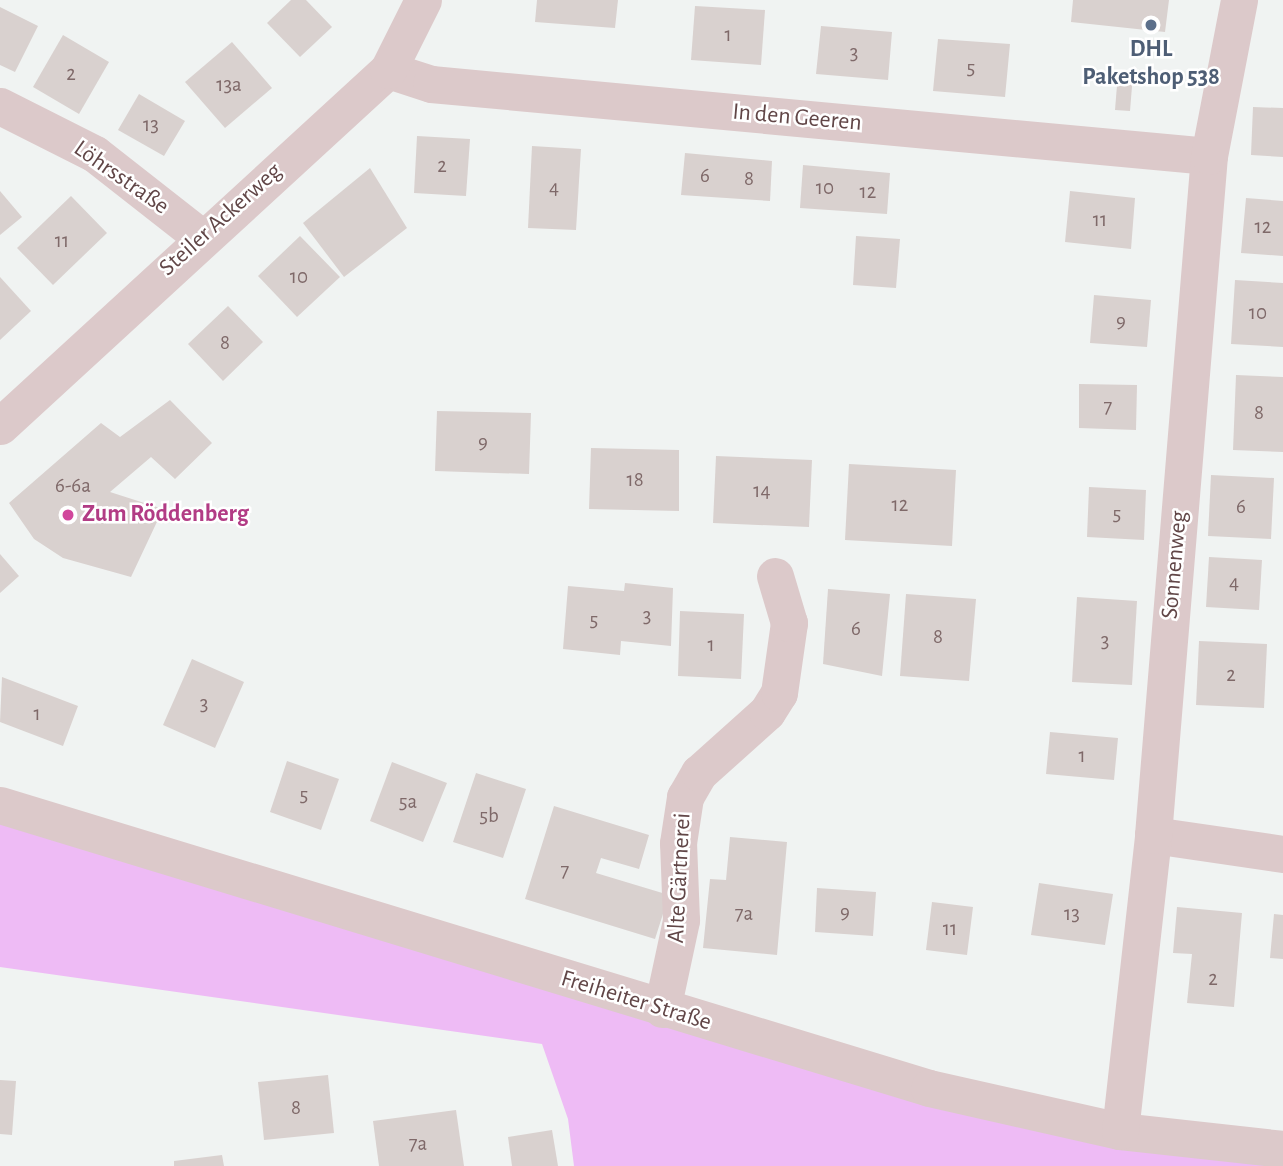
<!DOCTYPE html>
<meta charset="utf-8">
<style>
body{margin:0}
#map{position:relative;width:1283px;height:1166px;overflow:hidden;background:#f0f3f2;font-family:"Alegreya Sans",sans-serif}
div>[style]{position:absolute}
.green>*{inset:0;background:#eebbf5}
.building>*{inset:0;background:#d9d1cf}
.street>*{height:37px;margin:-18.5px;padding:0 18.5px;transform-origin:18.5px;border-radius:18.5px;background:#dcc9ca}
.dots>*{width:19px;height:19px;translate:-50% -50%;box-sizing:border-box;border:4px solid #fff;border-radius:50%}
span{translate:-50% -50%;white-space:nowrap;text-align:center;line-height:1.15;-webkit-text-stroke:5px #fff;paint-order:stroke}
.number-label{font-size:21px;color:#7f6969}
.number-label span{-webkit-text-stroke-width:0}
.service-label{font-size:24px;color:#4e5e75;font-weight:700}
.street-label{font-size:24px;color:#614647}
.hotel-label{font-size:24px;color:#b23c85;font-weight:700}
.left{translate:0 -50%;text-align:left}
</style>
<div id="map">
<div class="green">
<i style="clip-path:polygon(0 818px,1283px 1166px,574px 1166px,568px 1119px,542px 1044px,0 967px)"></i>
</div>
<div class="building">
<i style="clip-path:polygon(291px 0,306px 0,332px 27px,300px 57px,267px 23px)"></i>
<i style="clip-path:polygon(537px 0,618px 0,615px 28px,535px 22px)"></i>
<i style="clip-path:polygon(1073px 0,1169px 0,1165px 32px,1071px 22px)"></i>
<i style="clip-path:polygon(695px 6px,765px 10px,761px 65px,691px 60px)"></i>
<i style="clip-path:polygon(0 7px,38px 26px,15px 72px,0 65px)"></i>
<i style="clip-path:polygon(821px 26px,892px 32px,888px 80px,816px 74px)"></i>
<i style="clip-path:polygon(63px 35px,109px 62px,79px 114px,33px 87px)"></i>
<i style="clip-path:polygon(938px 39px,1010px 44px,1005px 97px,933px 91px)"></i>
<i style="clip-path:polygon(232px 42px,272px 88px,225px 128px,185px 82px)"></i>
<i style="clip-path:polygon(1118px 73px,1133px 74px,1130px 111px,1115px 110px)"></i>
<i style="clip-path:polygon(139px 94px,185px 121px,164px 156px,118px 130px)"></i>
<i style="clip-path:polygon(1253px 107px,1283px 108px,1283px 157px,1251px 155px)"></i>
<i style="clip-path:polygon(417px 136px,470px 139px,466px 196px,414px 193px)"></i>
<i style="clip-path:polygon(532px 146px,581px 149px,576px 230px,528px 228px)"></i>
<i style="clip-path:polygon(685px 153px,772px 161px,770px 201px,681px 195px)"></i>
<i style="clip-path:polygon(803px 165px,890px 173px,887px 214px,800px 208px)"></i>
<i style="clip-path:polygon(370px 168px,407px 228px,344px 277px,303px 223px)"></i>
<i style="clip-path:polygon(0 191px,22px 217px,0 235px)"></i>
<i style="clip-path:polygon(1070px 191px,1135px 198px,1131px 249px,1065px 242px)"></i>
<i style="clip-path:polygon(71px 196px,107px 233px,53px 285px,17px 248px)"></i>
<i style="clip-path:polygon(1246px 198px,1283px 201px,1283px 256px,1241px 253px)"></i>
<i style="clip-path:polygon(300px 236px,340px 277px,297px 317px,258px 276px)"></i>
<i style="clip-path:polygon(856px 236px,900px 239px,896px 288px,853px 285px)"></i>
<i style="clip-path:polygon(0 277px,31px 311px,0 340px)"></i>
<i style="clip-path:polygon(1235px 280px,1283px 283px,1283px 347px,1231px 344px)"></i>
<i style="clip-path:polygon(1094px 295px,1151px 300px,1147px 347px,1090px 343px)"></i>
<i style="clip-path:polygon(228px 306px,263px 342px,223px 381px,188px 344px)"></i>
<i style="clip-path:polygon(1236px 375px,1283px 377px,1283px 452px,1233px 450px)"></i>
<i style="clip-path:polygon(1079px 384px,1137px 385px,1136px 430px,1079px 428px)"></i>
<i style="clip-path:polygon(170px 400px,212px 443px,175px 479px,151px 457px,110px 492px,163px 509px,131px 577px,63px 558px,34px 539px,9px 503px,101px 423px,120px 437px)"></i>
<i style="clip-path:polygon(437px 411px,531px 413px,529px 474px,435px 471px)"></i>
<i style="clip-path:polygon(591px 448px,679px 450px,679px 511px,589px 509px)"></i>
<i style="clip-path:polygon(716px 456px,812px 460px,809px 527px,713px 523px)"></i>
<i style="clip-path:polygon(849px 464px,956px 470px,952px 546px,845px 540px)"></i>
<i style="clip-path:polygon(1211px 475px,1274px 478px,1271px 539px,1208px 536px)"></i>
<i style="clip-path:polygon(1089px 487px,1146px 490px,1144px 540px,1087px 537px)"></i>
<i style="clip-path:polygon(0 554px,19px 576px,0 593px)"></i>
<i style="clip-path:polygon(1209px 557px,1262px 560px,1259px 610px,1206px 607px)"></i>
<i style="clip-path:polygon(625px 583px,673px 588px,671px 646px,621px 641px,620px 655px,563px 649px,568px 586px,624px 591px)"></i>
<i style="clip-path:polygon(828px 589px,890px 594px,882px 676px,823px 664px)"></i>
<i style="clip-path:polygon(906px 594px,976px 599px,969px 681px,900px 676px)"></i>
<i style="clip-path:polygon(1077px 597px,1137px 601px,1132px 685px,1072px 682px)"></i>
<i style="clip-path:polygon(680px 611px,744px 614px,741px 679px,678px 676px)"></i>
<i style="clip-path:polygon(1199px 641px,1267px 644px,1264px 708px,1196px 705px)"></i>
<i style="clip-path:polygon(192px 659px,244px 682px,215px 748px,163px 725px)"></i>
<i style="clip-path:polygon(2px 677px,78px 706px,63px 746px,0 722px)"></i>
<i style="clip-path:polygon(1050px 732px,1118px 738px,1114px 780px,1046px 774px)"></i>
<i style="clip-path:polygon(287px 761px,339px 779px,321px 830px,270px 812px)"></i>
<i style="clip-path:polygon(392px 762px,447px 783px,423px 842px,370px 821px)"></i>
<i style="clip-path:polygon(476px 773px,526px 789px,503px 858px,453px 842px)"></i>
<i style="clip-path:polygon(554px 806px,649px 835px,639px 869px,601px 858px,596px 873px,669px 895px,655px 939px,525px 899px)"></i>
<i style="clip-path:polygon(730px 837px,787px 842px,777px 955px,703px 948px,710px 879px,726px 880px)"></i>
<i style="clip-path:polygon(1039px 883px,1113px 894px,1105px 945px,1031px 935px)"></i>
<i style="clip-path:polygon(817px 888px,876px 892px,873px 936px,815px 932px)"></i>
<i style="clip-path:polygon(932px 902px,973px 907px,967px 955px,926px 950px)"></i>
<i style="clip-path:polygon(1177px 907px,1242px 913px,1234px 1007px,1187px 1003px,1192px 954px,1173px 953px)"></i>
<i style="clip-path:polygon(1274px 914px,1283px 915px,1283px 959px,1270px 958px)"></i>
<i style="clip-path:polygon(328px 1075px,334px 1133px,264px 1140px,258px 1082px)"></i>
<i style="clip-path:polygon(0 1080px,16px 1081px,12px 1135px,0 1134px)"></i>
<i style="clip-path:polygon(456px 1110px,464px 1166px,379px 1166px,373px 1121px)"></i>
<i style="clip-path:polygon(552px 1130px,558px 1166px,512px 1166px,508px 1137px)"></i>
<i style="clip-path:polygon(222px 1155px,224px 1166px,174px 1166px,174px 1161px)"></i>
</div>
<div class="street">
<i style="left:388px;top:70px;width:45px;rotate:18deg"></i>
<i style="left:431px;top:84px;width:781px;rotate:5.29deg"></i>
<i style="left:0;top:106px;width:106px;rotate:26.8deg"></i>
<i style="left:95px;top:154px;width:135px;rotate:38.1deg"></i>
<i style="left:0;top:426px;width:527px;rotate:-42.54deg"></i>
<i style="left:388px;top:70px;width:78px;rotate:-63.4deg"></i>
<i style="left:0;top:805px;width:971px;rotate:16.94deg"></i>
<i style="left:929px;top:1088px;width:196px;rotate:12.7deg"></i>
<i style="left:1120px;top:1131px;width:164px;rotate:6.3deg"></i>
<i style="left:1153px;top:835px;width:131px;rotate:8.3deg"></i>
<i style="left:662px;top:1009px;width:91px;rotate:-77.9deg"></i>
<i style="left:681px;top:920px;width:77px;rotate:-92.2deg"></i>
<i style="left:678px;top:843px;width:47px;rotate:-81.3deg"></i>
<i style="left:685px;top:797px;width:28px;rotate:-60deg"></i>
<i style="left:699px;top:773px;width:91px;rotate:-41.9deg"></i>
<i style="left:767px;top:712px;width:22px;rotate:-58deg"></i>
<i style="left:779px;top:693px;width:71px;rotate:-81.9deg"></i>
<i style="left:789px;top:623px;width:49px;rotate:-106.6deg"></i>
<i style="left:1120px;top:1131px;width:298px;rotate:-83.6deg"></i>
<i style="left:1153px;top:835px;width:681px;rotate:-85.29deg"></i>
<i style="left:1209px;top:156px;width:159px;rotate:-79.1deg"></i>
</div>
<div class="dots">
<i style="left:1151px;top:25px;background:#5c6f8a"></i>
<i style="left:68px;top:515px;background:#d1479c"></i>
</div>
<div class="number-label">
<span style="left:728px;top:35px">1</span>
<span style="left:854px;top:53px">3</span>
<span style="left:971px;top:68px">5</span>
<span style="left:71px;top:74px">2</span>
<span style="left:229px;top:85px">13a</span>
<span style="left:151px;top:125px">13</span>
<span style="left:442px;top:166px">2</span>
<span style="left:705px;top:176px">6</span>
<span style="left:749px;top:179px">8</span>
<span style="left:554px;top:188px">4</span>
<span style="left:825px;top:188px">10</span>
<span style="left:868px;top:192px">12</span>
<span style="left:1100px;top:220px">11</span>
<span style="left:1263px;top:227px">12</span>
<span style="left:62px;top:241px">11</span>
<span style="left:299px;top:277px">10</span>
<span style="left:1258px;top:313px">10</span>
<span style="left:1121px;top:321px">9</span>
<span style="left:225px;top:343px">8</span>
<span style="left:1108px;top:407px">7</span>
<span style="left:1259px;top:413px">8</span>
<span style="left:483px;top:442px">9</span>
<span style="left:635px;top:480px">18</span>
<span style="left:73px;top:486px">6-6a</span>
<span style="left:762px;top:491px">14</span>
<span style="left:900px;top:505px">12</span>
<span style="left:1241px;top:507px">6</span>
<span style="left:1117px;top:514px">5</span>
<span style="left:1234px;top:583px">4</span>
<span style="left:647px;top:616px">3</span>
<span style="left:594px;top:620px">5</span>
<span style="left:856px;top:629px">6</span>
<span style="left:938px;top:637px">8</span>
<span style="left:1105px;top:641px">3</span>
<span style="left:711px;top:645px">1</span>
<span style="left:1231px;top:675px">2</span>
<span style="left:204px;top:704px">3</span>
<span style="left:37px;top:714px">1</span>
<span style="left:1082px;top:756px">1</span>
<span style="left:304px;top:795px">5</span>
<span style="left:408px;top:802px">5a</span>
<span style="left:489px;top:816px">5b</span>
<span style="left:565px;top:871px">7</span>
<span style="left:845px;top:912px">9</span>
<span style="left:744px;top:914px">7a</span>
<span style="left:1072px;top:914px">13</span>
<span style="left:950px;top:929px">11</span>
<span style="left:1213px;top:979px">2</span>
<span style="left:296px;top:1108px">8</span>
<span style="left:418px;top:1144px">7a</span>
</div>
<div class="service-label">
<span style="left:1151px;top:64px">DHL<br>Paketshop 538</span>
</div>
<div class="street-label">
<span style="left:797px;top:118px;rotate:5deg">In den Geeren</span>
<span style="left:121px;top:178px;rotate:35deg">Löhrsstraße</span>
<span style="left:221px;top:220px;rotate:-42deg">Steiler Ackerweg</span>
<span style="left:1175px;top:565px;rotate:-85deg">Sonnenweg</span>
<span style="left:680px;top:878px;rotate:-87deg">Alte Gärtnerei</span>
<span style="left:636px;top:1001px;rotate:17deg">Freiheiter Straße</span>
</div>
<div class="hotel-label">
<span class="left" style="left:82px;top:515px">Zum Röddenberg</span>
</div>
</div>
